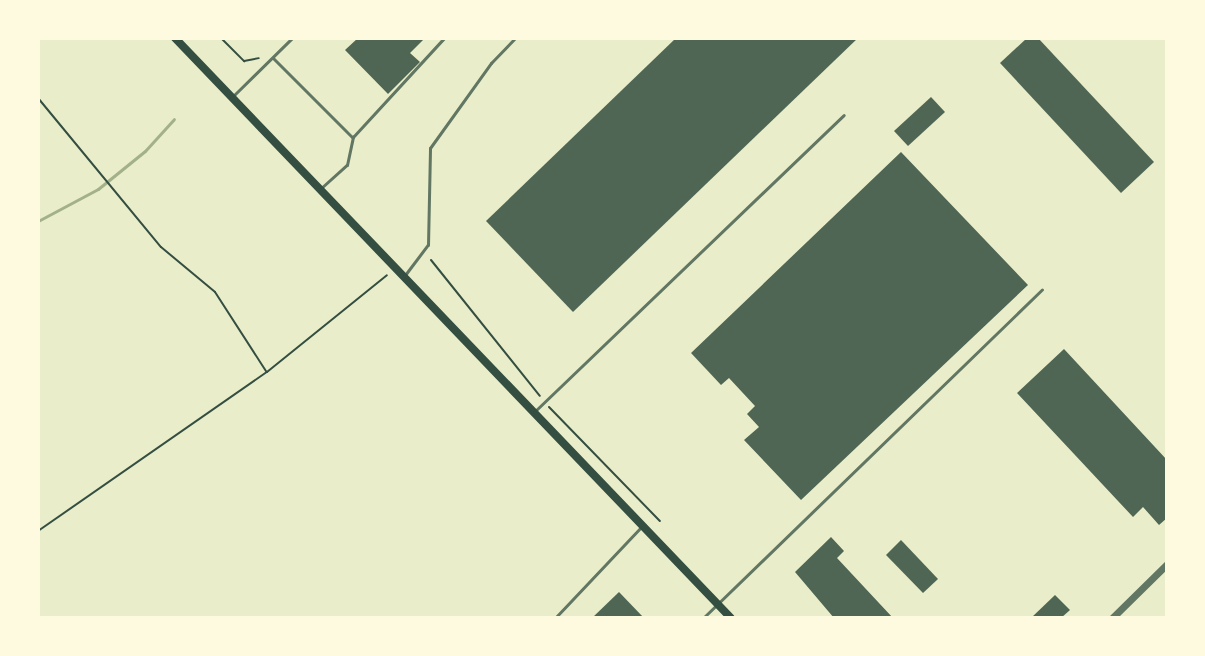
<!DOCTYPE html>
<style>
body{margin:0}
#map{position:relative;width:1205px;height:656px;overflow:hidden;background:#e9edc9;font-family:"Noto Sans",sans-serif}
div>[style]{position:absolute}
.stream>*{height:3px;margin:-1.5px;padding:0 1.5px;transform-origin:1.5px;border-radius:1.5px;background:#a3b18a}
.building>*{inset:0;background:#4f6655}
.path>*{height:2px;margin:-1px;padding:0 1px;transform-origin:1px;border-radius:1px;background:#344e41}
.service>*{height:3px;margin:-1.5px;padding:0 1.5px;transform-origin:1.5px;border-radius:1.5px;background:#617663}
.tertiary>*{height:7px;margin:-3.5px;padding:0 3.5px;transform-origin:3.5px;border-radius:3.5px;background:#617663}
.primary>*{height:8px;margin:-4px;padding:0 4px;transform-origin:4px;border-radius:4px;background:#344e41}
span{translate:-50% -50%;white-space:nowrap;text-align:center;line-height:1.15;-webkit-text-stroke:6px #fefae0;paint-order:stroke}
.frame{position:absolute;inset:0;border:40px solid #fefae0;pointer-events:none}
</style>
<div id="map">
<div class="stream">
<i style="left:38px;top:221px;width:68px;rotate:-28.1deg"></i>
<i style="left:98px;top:189px;width:60px;rotate:-39deg"></i>
<i style="left:145px;top:151px;width:43px;rotate:-47.8deg"></i>
</div>
<div class="building">
<i style="clip-path:polygon(358px 38px,425px 38px,410px 53px,420px 62px,388px 94px,345px 50px)"></i>
<i style="clip-path:polygon(676px 38px,858px 38px,573px 312px,486px 221px)"></i>
<i style="clip-path:polygon(1027px 38px,1038px 38px,1154px 162px,1121px 193px,1000px 63px)"></i>
<i style="clip-path:polygon(931px 97px,945px 112px,908px 146px,894px 131px)"></i>
<i style="clip-path:polygon(901px 152px,1028px 285px,801px 500px,744px 440px,759px 427px,747px 414px,755px 406px,729px 378px,721px 385px,691px 353px)"></i>
<i style="clip-path:polygon(1064px 349px,1167px 460px,1167px 518px,1159px 525px,1143px 507px,1133px 517px,1017px 393px)"></i>
<i style="clip-path:polygon(831px 537px,844px 551px,837px 558px,893px 618px,834px 618px,795px 572px)"></i>
<i style="clip-path:polygon(901px 540px,938px 579px,923px 593px,886px 555px)"></i>
<i style="clip-path:polygon(619px 592px,644px 618px,592px 618px)"></i>
<i style="clip-path:polygon(1055px 595px,1070px 610px,1061px 618px,1031px 618px)"></i>
</div>
<div class="path">
<i style="left:221px;top:38px;width:33px;rotate:45deg"></i>
<i style="left:244px;top:61px;width:15px;rotate:-11deg"></i>
<i style="left:38px;top:98px;width:193px;rotate:50.5deg"></i>
<i style="left:161px;top:247px;width:70px;rotate:39.8deg"></i>
<i style="left:215px;top:292px;width:94px;rotate:57.2deg"></i>
<i style="left:431px;top:260px;width:174px;rotate:51.3deg"></i>
<i style="left:549px;top:407px;width:159px;rotate:45.8deg"></i>
<i style="left:38px;top:531px;width:279px;rotate:-34.8deg"></i>
<i style="left:267px;top:372px;width:154px;rotate:-38.9deg"></i>
</div>
<div class="service">
<i style="left:273px;top:58px;width:112px;rotate:45deg"></i>
<i style="left:232px;top:97px;width:84px;rotate:-44.5deg"></i>
<i style="left:320px;top:189px;width:36px;rotate:-42deg"></i>
<i style="left:347px;top:165px;width:29px;rotate:-78deg"></i>
<i style="left:353px;top:137px;width:134px;rotate:-47.4deg"></i>
<i style="left:405px;top:275px;width:38px;rotate:-53deg"></i>
<i style="left:428px;top:245px;width:97px;rotate:-88.8deg"></i>
<i style="left:430px;top:148px;width:105px;rotate:-54.3deg"></i>
<i style="left:491px;top:63px;width:35px;rotate:-46deg"></i>
<i style="left:534px;top:412px;width:429px;rotate:-43.8deg"></i>
<i style="left:555px;top:618px;width:127px;rotate:-46.6deg"></i>
<i style="left:703px;top:618px;width:472px;rotate:-44.1deg"></i>
</div>
<div class="tertiary">
<i style="left:1112px;top:618px;width:77px;rotate:-44.5deg"></i>
</div>
<div class="primary">
<i style="left:175px;top:38px;width:803px;rotate:46.21deg"></i>
</div>
<div class="frame"></div>
</div>
